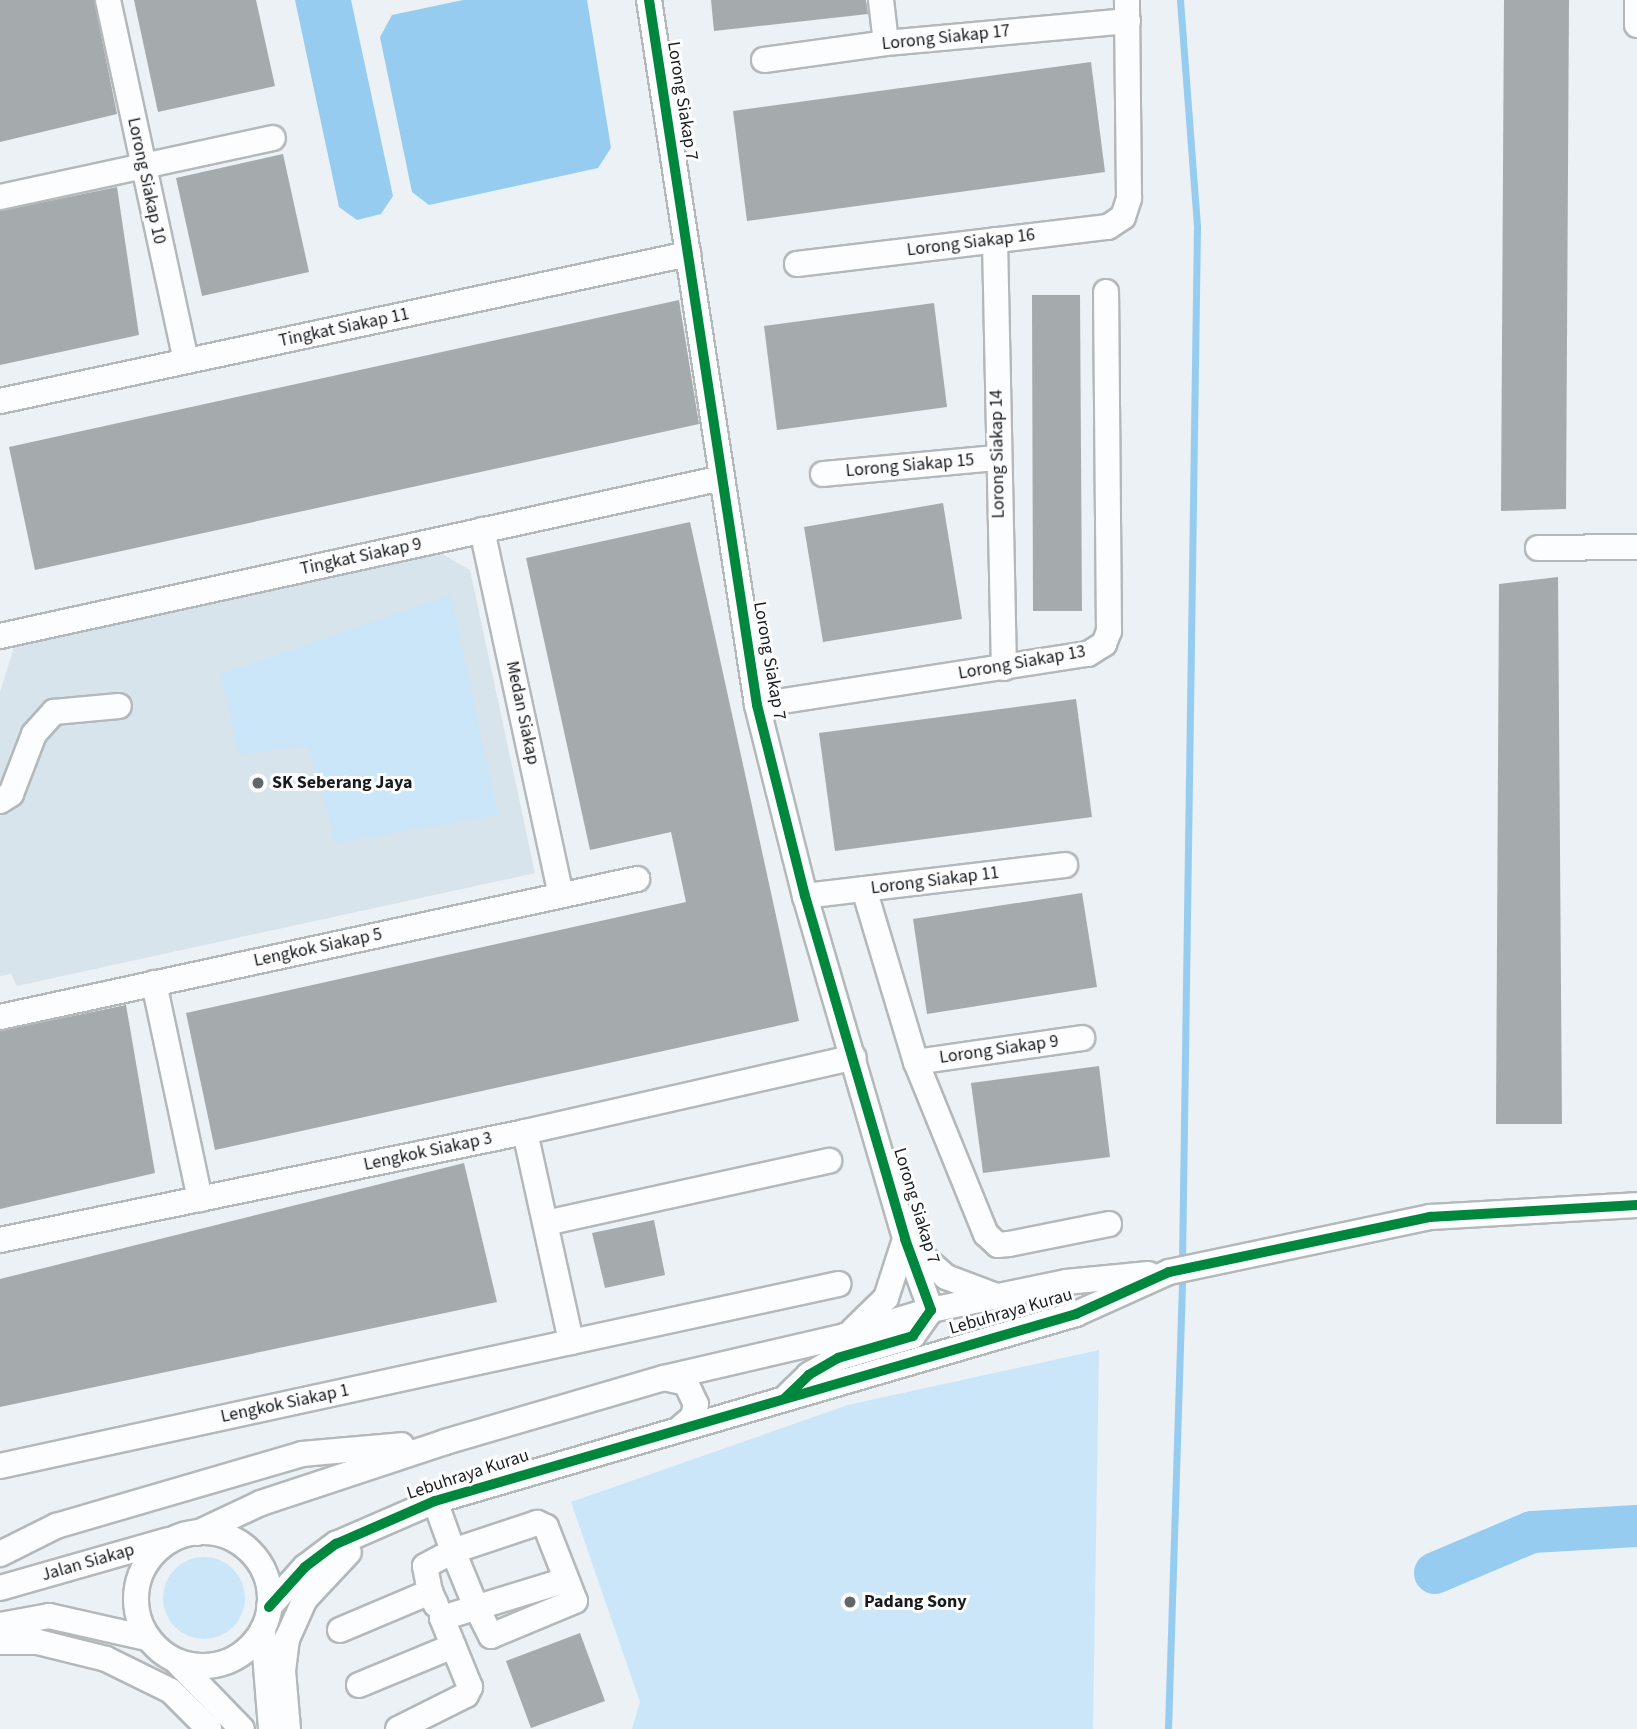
<!DOCTYPE html>
<style>
body{margin:0}
#map{position:relative;width:1637px;height:1729px;overflow:hidden;background:#ebf1f5;font-family:"Source Sans 3",sans-serif}
div>[style]{position:absolute}
.built>*{inset:0;background:#d7e4eb}
.green>*{inset:0;background:#cbe6f9}
.round{border-radius:50%}
.water>*{inset:0;background:#95ccf0}
.stream>*{height:7px;margin:-3.5px;padding:0 3.5px;transform-origin:3.5px;border-radius:3.5px;background:#95ccf0}
.river>*{height:42px;margin:-21px;padding:0 21px;transform-origin:21px;border-radius:21px;background:#95ccf0}
.building>*{inset:0;background:#a5aaad}
.roads{filter:drop-shadow(2px 0 #b3b8bb) drop-shadow(-2px 0 #b3b8bb) drop-shadow(0 2px #b3b8bb) drop-shadow(0 -2px #b3b8bb)}
.minor>*{height:24px;margin:-12px;padding:0 12px;transform-origin:12px;border-radius:12px;background:#fcfdfe}
.minor>.ring{margin:-12px;padding:0;box-sizing:content-box;background:none;border:24px solid #fcfdfe;border-radius:50%}
.cycleway>*{height:10px;margin:-5px;padding:0 5px;transform-origin:5px;border-radius:5px;background:#00873e}
.dots>*{width:19px;height:19px;translate:-50% -50%;box-sizing:border-box;border:4px solid #fdfdfd;border-radius:50%}
span{translate:-50% -50%;white-space:nowrap;text-align:center;line-height:1.15;-webkit-text-stroke:6px #fdfdfd;paint-order:stroke}
.street-label{font-size:18px;color:#171b1e}
.poi-label{font-size:18px;color:#171b1e;font-weight:700}
.left{translate:0 -50%;text-align:left}
</style>
<div id="map">
<div class="built">
<i style="clip-path:polygon(437px 551px,470px 570px,535px 873px,17px 986px,11px 974px,0 976px,0 692px,14px 647px)"></i>
</div>
<div class="green">
<i style="clip-path:polygon(451px 595px,498px 815px,336px 843px,308px 746px,238px 755px,221px 674px)"></i>
<i style="clip-path:polygon(1099px 1350px,1093px 1729px,632px 1729px,640px 1702px,571px 1502px,848px 1405px)"></i>
<i class="round" style="left:163px;top:1557px;width:82px;height:82px"></i>
</div>
<div class="water">
<i style="clip-path:polygon(295px 0,351px 0,393px 196px,381px 214px,357px 220px,339px 207px)"></i>
<i style="clip-path:polygon(463px 0,587px 0,611px 148px,598px 168px,429px 205px,412px 192px,380px 37px,392px 15px)"></i>
</div>
<div class="stream">
<i style="left:1180px;top:0;width:228px;rotate:85.7deg"></i>
<i style="left:1197px;top:227px;width:1036px;rotate:90.83deg"></i>
<i style="left:1168px;top:1729px;width:454px;rotate:-88.2deg"></i>
</div>
<div class="river">
<i style="left:1435px;top:1573px;width:105px;rotate:-22.9deg"></i>
<i style="left:1532px;top:1532px;width:105px;rotate:-3.3deg"></i>
</div>
<div class="building">
<i style="clip-path:polygon(0 0,94px 0,117px 114px,0 142px)"></i>
<i style="clip-path:polygon(134px 0,256px 0,275px 86px,158px 112px)"></i>
<i style="clip-path:polygon(711px 0,866px 0,868px 14px,714px 31px)"></i>
<i style="clip-path:polygon(1504px 0,1569px 0,1566px 509px,1501px 511px)"></i>
<i style="clip-path:polygon(1091px 62px,1105px 172px,747px 221px,733px 111px)"></i>
<i style="clip-path:polygon(283px 154px,309px 272px,202px 296px,176px 178px)"></i>
<i style="clip-path:polygon(117px 187px,139px 335px,0 365px,0 211px)"></i>
<i style="clip-path:polygon(1032px 295px,1080px 295px,1082px 611px,1033px 611px)"></i>
<i style="clip-path:polygon(679px 300px,699px 424px,35px 570px,9px 447px)"></i>
<i style="clip-path:polygon(934px 303px,947px 407px,777px 430px,764px 326px)"></i>
<i style="clip-path:polygon(943px 503px,962px 619px,823px 642px,804px 527px)"></i>
<i style="clip-path:polygon(690px 522px,799px 1021px,215px 1150px,186px 1013px,686px 902px,671px 832px,590px 850px,526px 558px)"></i>
<i style="clip-path:polygon(1558px 577px,1562px 1124px,1496px 1124px,1499px 584px)"></i>
<i style="clip-path:polygon(1076px 699px,1092px 817px,835px 851px,819px 733px)"></i>
<i style="clip-path:polygon(1082px 893px,1097px 987px,927px 1014px,913px 919px)"></i>
<i style="clip-path:polygon(126px 1005px,155px 1173px,0 1209px,0 1031px)"></i>
<i style="clip-path:polygon(1099px 1066px,1110px 1157px,983px 1173px,971px 1083px)"></i>
<i style="clip-path:polygon(464px 1163px,497px 1302px,0 1407px,0 1279px)"></i>
<i style="clip-path:polygon(654px 1220px,665px 1275px,605px 1288px,592px 1233px)"></i>
<i style="clip-path:polygon(580px 1633px,605px 1701px,531px 1728px,506px 1661px)"></i>
</div>
<div class="roads">
<div class="minor">
<i style="left:108px;top:0;width:369px;rotate:77.8deg"></i>
<i style="left:649px;top:0;width:713px;rotate:81.29deg"></i>
<i style="left:757px;top:705px;width:197px;rotate:75.9deg"></i>
<i style="left:805px;top:896px;width:357px;rotate:73.7deg"></i>
<i style="left:905px;top:1239px;width:76px;rotate:69.9deg"></i>
<i style="left:931px;top:1310px;width:32px;rotate:125deg"></i>
<i style="left:913px;top:1336px;width:78px;rotate:163.7deg"></i>
<i style="left:838px;top:1358px;width:34px;rotate:150deg"></i>
<i style="left:809px;top:1375px;width:33px;rotate:136deg"></i>
<i style="left:881px;top:0;width:43px;rotate:83.4deg"></i>
<i style="left:1637px;top:0;width:25px;rotate:90deg"></i>
<i style="left:764px;top:60px;width:123px;rotate:-7.9deg"></i>
<i style="left:886px;top:43px;width:243px;rotate:-5.2deg"></i>
<i style="left:0;top:197px;width:279px;rotate:-12.2deg"></i>
<i style="left:995px;top:240px;width:428px;rotate:88.8deg"></i>
<i style="left:797px;top:264px;width:313px;rotate:-6.8deg"></i>
<i style="left:1108px;top:227px;width:18px;rotate:-34deg"></i>
<i style="left:1123px;top:217px;width:20px;rotate:-72deg"></i>
<i style="left:1129px;top:198px;width:198px;rotate:-90.6deg"></i>
<i style="left:0;top:401px;width:704px;rotate:-12.06deg"></i>
<i style="left:823px;top:474px;width:175px;rotate:-5.3deg"></i>
<i style="left:482px;top:530px;width:373px;rotate:77.8deg"></i>
<i style="left:1538px;top:548px;width:99px;rotate:-0.6deg"></i>
<i style="left:0;top:636px;width:739px;rotate:-12.34deg"></i>
<i style="left:757px;top:705px;width:335px;rotate:-8.8deg"></i>
<i style="left:1088px;top:654px;width:19px;rotate:-32deg"></i>
<i style="left:1104px;top:644px;width:14px;rotate:-69deg"></i>
<i style="left:1109px;top:631px;width:339px;rotate:-90.5deg"></i>
<i style="left:0;top:801px;width:13px;rotate:-32deg"></i>
<i style="left:11px;top:794px;width:64px;rotate:-69deg"></i>
<i style="left:34px;top:734px;width:30px;rotate:-48deg"></i>
<i style="left:54px;top:712px;width:65px;rotate:-5.3deg"></i>
<i style="left:864px;top:889px;width:181px;rotate:73.3deg"></i>
<i style="left:916px;top:1062px;width:186px;rotate:67.9deg"></i>
<i style="left:986px;top:1234px;width:16px;rotate:43deg"></i>
<i style="left:998px;top:1245px;width:11px;rotate:-5deg"></i>
<i style="left:1009px;top:1244px;width:102px;rotate:-11.3deg"></i>
<i style="left:805px;top:896px;width:262px;rotate:-6.8deg"></i>
<i style="left:154px;top:983px;width:221px;rotate:78deg"></i>
<i style="left:0;top:1017px;width:652px;rotate:-12.22deg"></i>
<i style="left:916px;top:1062px;width:168px;rotate:-8.2deg"></i>
<i style="left:525px;top:1132px;width:215px;rotate:77.6deg"></i>
<i style="left:546px;top:1223px;width:290px;rotate:-12.4deg"></i>
<i style="left:0;top:1240px;width:536px;rotate:-11.62deg"></i>
<i style="left:525px;top:1132px;width:337px;rotate:-12.8deg"></i>
<i style="left:910px;top:1245px;width:48px;rotate:41.6deg"></i>
<i style="left:946px;top:1277px;width:51px;rotate:20.6deg"></i>
<i style="left:853px;top:1330px;width:46px;rotate:-44.1deg"></i>
<i style="left:886px;top:1298px;width:62px;rotate:-72.1deg"></i>
<i style="left:664px;top:1378px;width:23px;rotate:13deg"></i>
<i style="left:686px;top:1383px;width:23px;rotate:65deg"></i>
<i style="left:696px;top:1404px;width:13px;rotate:103deg"></i>
<i style="left:693px;top:1417px;width:20px;rotate:139deg"></i>
<i style="left:0;top:1466px;width:858px;rotate:-12.25deg"></i>
<i class="ring" style="left:136px;top:1532px;width:110px;height:110px"></i>
<i style="left:197px;top:1533px;width:71px;rotate:-25.1deg"></i>
<i style="left:261px;top:1503px;width:194px;rotate:-18.3deg"></i>
<i style="left:445px;top:1442px;width:228px;rotate:-16.3deg"></i>
<i style="left:664px;top:1378px;width:185px;rotate:-13.1deg"></i>
<i style="left:844px;top:1336px;width:91px;rotate:-16.6deg"></i>
<i style="left:931px;top:1310px;width:138px;rotate:-11.7deg"></i>
<i style="left:1066px;top:1282px;width:83px;rotate:-5.5deg"></i>
<i style="left:0;top:1554px;width:63px;rotate:-26.6deg"></i>
<i style="left:56px;top:1526px;width:256px;rotate:-16.3deg"></i>
<i style="left:302px;top:1454px;width:100px;rotate:-5.1deg"></i>
<i style="left:0;top:1588px;width:175px;rotate:-15.9deg"></i>
<i style="left:430px;top:1592px;width:26px;rotate:-101deg"></i>
<i style="left:425px;top:1566px;width:32px;rotate:-28deg"></i>
<i style="left:453px;top:1551px;width:89px;rotate:-18.4deg"></i>
<i style="left:537px;top:1523px;width:10px;rotate:24deg"></i>
<i style="left:546px;top:1527px;width:79px;rotate:68.6deg"></i>
<i style="left:575px;top:1601px;width:91px;rotate:157.4deg"></i>
<i style="left:491px;top:1636px;width:33px;rotate:-117deg"></i>
<i style="left:476px;top:1607px;width:61px;rotate:-112.3deg"></i>
<i style="left:453px;top:1551px;width:53px;rotate:-109.8deg"></i>
<i style="left:269px;top:1607px;width:54px;rotate:-48deg"></i>
<i style="left:305px;top:1567px;width:39px;rotate:-37deg"></i>
<i style="left:336px;top:1544px;width:108px;rotate:-23.5deg"></i>
<i style="left:435px;top:1501px;width:668px;rotate:-16.26deg"></i>
<i style="left:1076px;top:1314px;width:102px;rotate:-24.3deg"></i>
<i style="left:1169px;top:1272px;width:267px;rotate:-11.9deg"></i>
<i style="left:1430px;top:1217px;width:207px;rotate:-3.3deg"></i>
<i style="left:0;top:1625px;width:50px;rotate:-10.4deg"></i>
<i style="left:49px;top:1616px;width:100px;rotate:12.7deg"></i>
<i style="left:263px;top:1629px;width:100px;rotate:85.4deg"></i>
<i style="left:340px;top:1630px;width:98px;rotate:-22.9deg"></i>
<i style="left:430px;top:1592px;width:14px;rotate:65deg"></i>
<i style="left:0;top:1642px;width:38px"></i>
<i style="left:38px;top:1642px;width:70px;rotate:14deg"></i>
<i style="left:106px;top:1659px;width:72px;rotate:26.2deg"></i>
<i style="left:171px;top:1691px;width:54px;rotate:45deg"></i>
<i style="left:177px;top:1662px;width:93px;rotate:45.9deg"></i>
<i style="left:359px;top:1685px;width:102px;rotate:-22.5deg"></i>
<i style="left:288px;top:1729px;width:58px;rotate:-94.9deg"></i>
<i style="left:283px;top:1671px;width:32px;rotate:-83deg"></i>
<i style="left:287px;top:1639px;width:44px;rotate:-65.8deg"></i>
<i style="left:305px;top:1599px;width:64px;rotate:-46.9deg"></i>
<i style="left:398px;top:1729px;width:76px;rotate:-26.6deg"></i>
<i style="left:466px;top:1695px;width:9px;rotate:-63deg"></i>
<i style="left:470px;top:1687px;width:74px;rotate:-112.1deg"></i>
<i style="left:442px;top:1618px;width:130px;rotate:-17deg"></i>
</div>
</div>
<div class="cycleway">
<i style="left:649px;top:0;width:713px;rotate:81.29deg"></i>
<i style="left:757px;top:705px;width:197px;rotate:75.9deg"></i>
<i style="left:805px;top:896px;width:357px;rotate:73.7deg"></i>
<i style="left:905px;top:1239px;width:76px;rotate:69.9deg"></i>
<i style="left:931px;top:1310px;width:32px;rotate:125deg"></i>
<i style="left:913px;top:1336px;width:78px;rotate:163.7deg"></i>
<i style="left:838px;top:1358px;width:34px;rotate:150deg"></i>
<i style="left:809px;top:1375px;width:33px;rotate:136deg"></i>
<i style="left:269px;top:1607px;width:54px;rotate:-48deg"></i>
<i style="left:305px;top:1567px;width:39px;rotate:-37deg"></i>
<i style="left:336px;top:1544px;width:108px;rotate:-23.5deg"></i>
<i style="left:435px;top:1501px;width:668px;rotate:-16.26deg"></i>
<i style="left:1076px;top:1314px;width:102px;rotate:-24.3deg"></i>
<i style="left:1169px;top:1272px;width:267px;rotate:-11.9deg"></i>
<i style="left:1430px;top:1217px;width:207px;rotate:-3.3deg"></i>
</div>
<div class="dots">
<i style="left:258px;top:783px;background:#616669"></i>
<i style="left:850px;top:1602px;background:#616669"></i>
</div>
<div class="street-label">
<span style="left:946px;top:38px;rotate:-6deg">Lorong Siakap 17</span>
<span style="left:682px;top:101px;rotate:81deg">Lorong Siakap 7</span>
<span style="left:146px;top:181px;rotate:78deg">Lorong Siakap 10</span>
<span style="left:971px;top:243px;rotate:-7deg">Lorong Siakap 16</span>
<span style="left:344px;top:328px;rotate:-12deg">Tingkat Siakap 11</span>
<span style="left:998px;top:454px;rotate:-91deg">Lorong Siakap 14</span>
<span style="left:910px;top:466px;rotate:-5deg">Lorong Siakap 15</span>
<span style="left:361px;top:557px;rotate:-12deg">Tingkat Siakap 9</span>
<span style="left:769px;top:661px;rotate:80deg">Lorong Siakap 7</span>
<span style="left:1022px;top:663px;rotate:-10deg">Lorong Siakap 13</span>
<span style="left:522px;top:713px;rotate:78deg">Medan Siakap</span>
<span style="left:935px;top:881px;rotate:-7deg">Lorong Siakap 11</span>
<span style="left:318px;top:948px;rotate:-12deg">Lengkok Siakap 5</span>
<span style="left:999px;top:1050px;rotate:-8deg">Lorong Siakap 9</span>
<span style="left:428px;top:1152px;rotate:-12deg">Lengkok Siakap 3</span>
<span style="left:916px;top:1206px;rotate:73deg">Lorong Siakap 7</span>
<span style="left:1011px;top:1312px;rotate:-16deg">Lebuhraya Kurau</span>
<span style="left:285px;top:1404px;rotate:-12deg">Lengkok Siakap 1</span>
<span style="left:468px;top:1475px;rotate:-18deg">Lebuhraya Kurau</span>
<span style="left:88px;top:1563px;rotate:-16deg">Jalan Siakap</span>
</div>
<div class="poi-label">
<span class="left" style="left:272px;top:783px">SK Seberang Jaya</span>
<span class="left" style="left:864px;top:1602px">Padang Sony</span>
</div>
</div>
